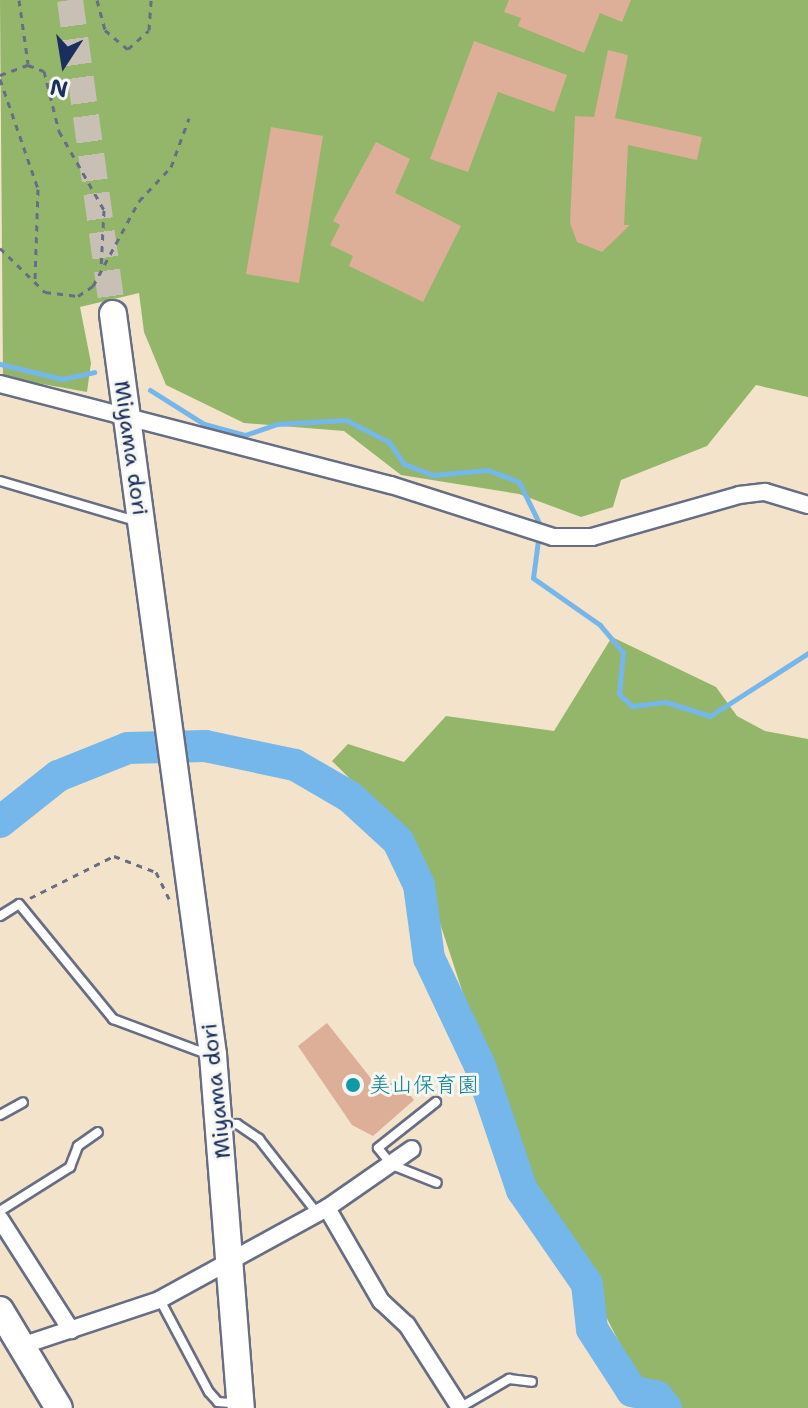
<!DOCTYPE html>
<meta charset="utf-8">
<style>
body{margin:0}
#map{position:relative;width:808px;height:1408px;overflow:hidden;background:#f3e3cb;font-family:"Shantell Sans","Klee One",sans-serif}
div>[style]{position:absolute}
.forest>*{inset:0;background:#93b66b}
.stream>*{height:5px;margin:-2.5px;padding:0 2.5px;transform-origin:2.5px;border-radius:2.5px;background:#75b7ea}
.river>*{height:32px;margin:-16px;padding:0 16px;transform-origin:16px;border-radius:16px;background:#75b7ea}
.building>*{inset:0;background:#ddae98}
.primary-tunnel>*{height:26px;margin-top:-13px;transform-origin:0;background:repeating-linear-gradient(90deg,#c8bfb5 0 26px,transparent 0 39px)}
.path>*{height:3px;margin-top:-1.5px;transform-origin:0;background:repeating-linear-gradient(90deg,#676e84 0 6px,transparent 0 12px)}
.roads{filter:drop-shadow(2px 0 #676e84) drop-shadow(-2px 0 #676e84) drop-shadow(0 2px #676e84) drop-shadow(0 -2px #676e84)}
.service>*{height:8px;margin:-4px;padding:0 4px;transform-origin:4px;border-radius:4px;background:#fff}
.minor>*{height:16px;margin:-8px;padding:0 8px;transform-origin:8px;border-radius:8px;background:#fff}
.primary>*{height:26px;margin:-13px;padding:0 13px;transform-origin:13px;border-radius:13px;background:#fff}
.dots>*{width:22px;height:22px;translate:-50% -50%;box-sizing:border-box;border:4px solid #f6f6f2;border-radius:50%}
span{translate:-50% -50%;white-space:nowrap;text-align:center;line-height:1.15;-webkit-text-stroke:6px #f6f6f2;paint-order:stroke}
.street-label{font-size:22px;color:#1b2f5e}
.culture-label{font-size:22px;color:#0d838f}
.left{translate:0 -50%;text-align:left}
.north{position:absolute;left:24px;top:24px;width:80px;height:80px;-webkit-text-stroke:6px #f6f6f2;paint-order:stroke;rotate:192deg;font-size:22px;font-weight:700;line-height:32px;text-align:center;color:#1b2f5e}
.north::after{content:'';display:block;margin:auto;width:28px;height:36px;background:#1b2f5e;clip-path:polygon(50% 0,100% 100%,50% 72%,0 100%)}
</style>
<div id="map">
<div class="forest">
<i style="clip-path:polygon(0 0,808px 0,808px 397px,756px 385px,707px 446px,621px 480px,613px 507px,581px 517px,519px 494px,401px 475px,344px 431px,244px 423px,166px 385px,144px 332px,139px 293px,80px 307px,91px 363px,87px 392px,3px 377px)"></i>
<i style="clip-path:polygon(612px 637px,716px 687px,737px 716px,765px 731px,808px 739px,808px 1408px,665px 1408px,638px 1379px,562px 1231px,521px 1170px,413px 841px,332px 761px,348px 744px,404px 762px,446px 716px,554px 731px)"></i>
</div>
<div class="stream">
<i style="left:0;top:364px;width:64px;rotate:13.6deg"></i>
<i style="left:62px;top:379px;width:33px;rotate:-12deg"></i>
<i style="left:150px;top:390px;width:64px;rotate:32.2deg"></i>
<i style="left:204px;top:424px;width:42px;rotate:15deg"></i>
<i style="left:245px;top:435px;width:34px;rotate:-19deg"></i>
<i style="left:277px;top:424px;width:69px;rotate:-3.3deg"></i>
<i style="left:346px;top:420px;width:48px;rotate:27.1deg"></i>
<i style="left:389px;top:442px;width:27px;rotate:56deg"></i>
<i style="left:404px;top:464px;width:31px;rotate:21deg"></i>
<i style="left:433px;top:475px;width:55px;rotate:-5.2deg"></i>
<i style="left:488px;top:470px;width:33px;rotate:21deg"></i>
<i style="left:519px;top:482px;width:48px;rotate:64deg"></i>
<i style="left:540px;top:525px;width:53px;rotate:97.5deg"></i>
<i style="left:533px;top:578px;width:82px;rotate:35deg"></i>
<i style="left:600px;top:625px;width:35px;rotate:50deg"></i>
<i style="left:623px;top:652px;width:42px;rotate:95.4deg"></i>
<i style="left:619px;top:694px;width:18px;rotate:43deg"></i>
<i style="left:632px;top:706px;width:34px;rotate:-7deg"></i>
<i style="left:666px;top:702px;width:46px;rotate:17.7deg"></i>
<i style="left:710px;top:716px;width:117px;rotate:-32.7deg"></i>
</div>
<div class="river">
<i style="left:0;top:822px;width:74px;rotate:-38.4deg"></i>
<i style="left:58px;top:776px;width:75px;rotate:-21.8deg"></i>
<i style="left:128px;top:748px;width:77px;rotate:-1.5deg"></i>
<i style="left:205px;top:746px;width:92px;rotate:11.9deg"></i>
<i style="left:295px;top:765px;width:64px;rotate:30.2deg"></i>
<i style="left:350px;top:797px;width:65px;rotate:42.5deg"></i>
<i style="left:398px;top:841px;width:49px;rotate:64.5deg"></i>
<i style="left:419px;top:885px;width:74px;rotate:82.2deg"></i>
<i style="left:429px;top:958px;width:119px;rotate:64.7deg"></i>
<i style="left:480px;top:1066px;width:131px;rotate:71.3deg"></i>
<i style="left:522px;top:1190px;width:114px;rotate:55.3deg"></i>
<i style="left:587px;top:1284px;width:45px;rotate:83.7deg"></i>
<i style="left:592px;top:1329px;width:74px;rotate:57.2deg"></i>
<i style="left:632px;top:1391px;width:26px;rotate:13deg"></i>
<i style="left:657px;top:1397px;width:14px;rotate:51deg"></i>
</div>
<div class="building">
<i style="clip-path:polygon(509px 0,631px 0,622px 22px,600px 13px,584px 53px,518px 26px,521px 18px,504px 12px)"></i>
<i style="clip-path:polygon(474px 41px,567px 75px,554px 112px,498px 92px,468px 172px,430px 159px)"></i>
<i style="clip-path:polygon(608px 50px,628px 55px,615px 118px,702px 137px,697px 160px,628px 145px,624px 225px,630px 225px,602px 252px,577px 242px,570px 223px,575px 116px,594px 117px)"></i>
<i style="clip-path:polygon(271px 127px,323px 136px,299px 283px,246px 274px)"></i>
<i style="clip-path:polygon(376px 142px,410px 159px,395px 193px,461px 226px,423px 302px,349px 266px,353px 256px,330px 245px,340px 225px,333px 221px)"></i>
<i style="clip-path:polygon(327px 1023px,381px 1091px,397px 1078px,414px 1100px,373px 1136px,352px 1125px,298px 1046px)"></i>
</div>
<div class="primary-tunnel">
<i style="left:70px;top:0;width:317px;rotate:82.2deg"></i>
</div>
<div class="path">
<i style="left:19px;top:0;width:64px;rotate:81.9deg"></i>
<i style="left:97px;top:0;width:31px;rotate:75deg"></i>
<i style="left:105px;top:30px;width:30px;rotate:40deg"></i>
<i style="left:128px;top:49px;width:28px;rotate:-42deg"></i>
<i style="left:149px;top:30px;width:30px;rotate:-86deg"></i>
<i style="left:0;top:75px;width:30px;rotate:-20deg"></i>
<i style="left:28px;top:65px;width:17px;rotate:21deg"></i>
<i style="left:44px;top:71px;width:62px;rotate:76deg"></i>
<i style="left:59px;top:131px;width:91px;rotate:60.3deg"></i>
<i style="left:104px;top:210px;width:59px;rotate:92.9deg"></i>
<i style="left:0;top:79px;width:116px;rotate:70.9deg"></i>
<i style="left:38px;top:189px;width:91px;rotate:91.9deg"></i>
<i style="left:0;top:248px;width:63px;rotate:44.4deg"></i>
<i style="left:45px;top:292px;width:33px;rotate:7deg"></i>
<i style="left:78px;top:296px;width:18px;rotate:-34deg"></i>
<i style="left:93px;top:286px;width:97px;rotate:-61.6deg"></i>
<i style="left:139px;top:201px;width:47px;rotate:-46.7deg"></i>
<i style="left:171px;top:167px;width:52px;rotate:-69.8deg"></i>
<i style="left:30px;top:898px;width:94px;rotate:-26.6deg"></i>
<i style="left:114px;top:856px;width:45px;rotate:20.9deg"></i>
<i style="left:156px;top:872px;width:30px;rotate:64deg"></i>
</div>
<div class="roads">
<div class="service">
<i style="left:0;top:481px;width:142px;rotate:16.4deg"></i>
<i style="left:0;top:916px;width:22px;rotate:-32deg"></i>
<i style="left:19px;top:904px;width:149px;rotate:50.7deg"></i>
<i style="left:113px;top:1019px;width:103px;rotate:20.4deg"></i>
<i style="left:436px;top:1102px;width:74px;rotate:141.6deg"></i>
<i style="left:378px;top:1148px;width:22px;rotate:51deg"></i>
<i style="left:392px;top:1165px;width:48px;rotate:21.8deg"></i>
<i style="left:0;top:1115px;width:26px;rotate:-29deg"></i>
<i style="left:223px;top:1124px;width:14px"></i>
<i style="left:237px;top:1124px;width:27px;rotate:34deg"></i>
<i style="left:259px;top:1139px;width:94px;rotate:51.9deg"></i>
<i style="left:0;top:1211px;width:83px;rotate:-32.2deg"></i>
<i style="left:70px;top:1167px;width:22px;rotate:-69deg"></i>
<i style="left:78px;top:1146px;width:24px;rotate:-35deg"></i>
<i style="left:160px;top:1300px;width:104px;rotate:62deg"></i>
<i style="left:209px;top:1392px;width:13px;rotate:48deg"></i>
<i style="left:218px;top:1402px;width:21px;rotate:5deg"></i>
<i style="left:461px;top:1407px;width:56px;rotate:-30.3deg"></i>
<i style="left:509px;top:1379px;width:23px;rotate:7deg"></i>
</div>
<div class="minor">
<i style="left:0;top:384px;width:404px;rotate:14.5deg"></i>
<i style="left:391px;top:485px;width:170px;rotate:17.8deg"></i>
<i style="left:553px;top:537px;width:39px"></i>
<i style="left:592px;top:537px;width:153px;rotate:-15.9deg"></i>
<i style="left:739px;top:495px;width:26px;rotate:-7deg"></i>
<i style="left:765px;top:492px;width:45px;rotate:16.8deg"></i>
<i style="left:327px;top:1208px;width:108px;rotate:59.9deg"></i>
<i style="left:381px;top:1301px;width:35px;rotate:43deg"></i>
<i style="left:407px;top:1325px;width:98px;rotate:57.4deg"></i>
<i style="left:0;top:1219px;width:132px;rotate:57.4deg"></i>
<i style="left:21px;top:1346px;width:145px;rotate:-18.4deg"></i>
<i style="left:159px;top:1300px;width:192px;rotate:-28.7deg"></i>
<i style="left:327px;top:1208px;width:103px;rotate:-34.8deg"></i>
</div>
<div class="primary">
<i style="left:113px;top:314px;width:748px;rotate:82.31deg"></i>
<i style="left:213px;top:1055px;width:354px;rotate:85.5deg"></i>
<i style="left:0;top:1310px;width:114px;rotate:59deg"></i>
</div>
</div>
<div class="dots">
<i style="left:353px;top:1085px;background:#0f9aa8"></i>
</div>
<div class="street-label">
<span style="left:131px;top:448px;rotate:82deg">Miyama dori</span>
<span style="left:216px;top:1091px;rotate:-96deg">Miyama dori</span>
</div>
<div class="culture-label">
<span class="left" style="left:369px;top:1085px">美山保育園</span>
</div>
<div class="north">N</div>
</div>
